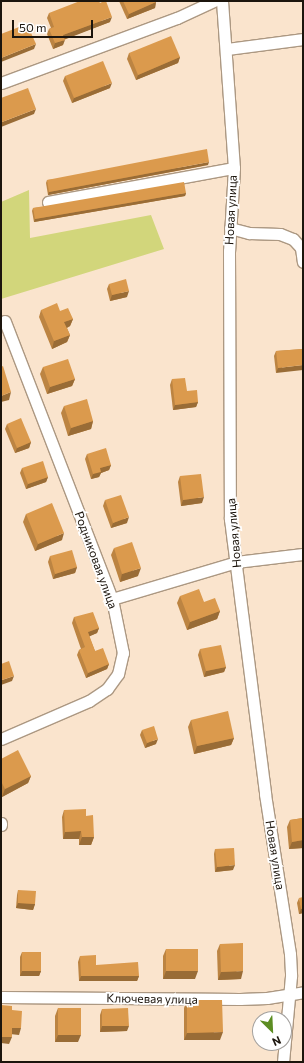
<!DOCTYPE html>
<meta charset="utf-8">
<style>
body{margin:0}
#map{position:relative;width:304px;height:1063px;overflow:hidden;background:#fae4cd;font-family:Commissioner,sans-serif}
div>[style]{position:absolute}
.green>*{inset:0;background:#d2d67b}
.roads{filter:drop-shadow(1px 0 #ac9882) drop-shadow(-1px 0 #ac9882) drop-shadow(0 1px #ac9882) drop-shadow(0 -1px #ac9882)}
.minor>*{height:11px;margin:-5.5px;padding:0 5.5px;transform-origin:5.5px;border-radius:5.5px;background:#fff}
.wall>*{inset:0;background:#bc8442}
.shaded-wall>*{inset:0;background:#996c36}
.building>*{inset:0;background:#db9a4d}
span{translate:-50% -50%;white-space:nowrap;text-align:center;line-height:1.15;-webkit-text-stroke:3.5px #fff;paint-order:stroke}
.street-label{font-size:12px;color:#1c150d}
.frame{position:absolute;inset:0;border:2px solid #1c150d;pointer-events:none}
.north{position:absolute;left:252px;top:1011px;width:40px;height:40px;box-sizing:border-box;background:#fff;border:1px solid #a4a19e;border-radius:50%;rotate:156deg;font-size:11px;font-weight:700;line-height:16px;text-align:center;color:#1c150d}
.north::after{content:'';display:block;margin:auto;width:14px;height:18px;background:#5c8d22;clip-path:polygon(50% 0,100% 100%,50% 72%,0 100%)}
.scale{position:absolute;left:12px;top:20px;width:81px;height:18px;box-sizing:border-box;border:2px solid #1c150d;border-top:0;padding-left:5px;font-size:12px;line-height:14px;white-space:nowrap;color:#1c150d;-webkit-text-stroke:3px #fff;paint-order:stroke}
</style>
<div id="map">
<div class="green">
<i style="clip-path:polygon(29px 190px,30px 238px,151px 215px,164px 249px,1px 299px,1px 202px)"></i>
</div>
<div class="roads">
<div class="minor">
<i style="left:222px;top:1px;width:167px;rotate:85.9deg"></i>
<i style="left:234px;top:168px;width:83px;rotate:93.4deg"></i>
<i style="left:229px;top:251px;width:268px;rotate:89.8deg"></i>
<i style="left:230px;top:519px;width:277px;rotate:82.7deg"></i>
<i style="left:265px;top:794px;width:162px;rotate:81.1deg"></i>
<i style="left:290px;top:954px;width:22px;rotate:87deg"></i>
<i style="left:291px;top:976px;width:86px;rotate:95.3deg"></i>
<i style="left:227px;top:49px;width:77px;rotate:-7.5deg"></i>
<i style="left:1px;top:83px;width:188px;rotate:-20.3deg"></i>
<i style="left:177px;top:18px;width:41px;rotate:-24.7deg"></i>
<i style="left:48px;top:202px;width:189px;rotate:-10.4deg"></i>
<i style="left:230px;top:228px;width:20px;rotate:15deg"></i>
<i style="left:249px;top:233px;width:31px;rotate:2deg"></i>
<i style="left:280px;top:234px;width:14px;rotate:21deg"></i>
<i style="left:293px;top:239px;width:12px;rotate:48deg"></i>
<i style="left:301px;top:248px;width:14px;rotate:82deg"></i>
<i style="left:112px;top:599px;width:129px;rotate:-16.6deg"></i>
<i style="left:236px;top:562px;width:67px;rotate:-6.8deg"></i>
<i style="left:1px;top:739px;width:96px;rotate:-23.4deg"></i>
<i style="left:89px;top:701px;width:22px;rotate:-34deg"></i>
<i style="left:107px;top:689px;width:19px;rotate:-54deg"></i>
<i style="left:118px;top:674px;width:22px;rotate:-77deg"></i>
<i style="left:123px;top:653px;width:55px;rotate:-101.5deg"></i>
<i style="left:112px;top:599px;width:298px;rotate:-111.1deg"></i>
<i style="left:1px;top:823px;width:2px;rotate:90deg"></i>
<i style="left:1px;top:997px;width:239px;rotate:0.5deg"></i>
<i style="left:240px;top:999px;width:27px;rotate:-2deg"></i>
<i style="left:267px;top:998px;width:36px;rotate:-9deg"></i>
</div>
</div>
<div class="wall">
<i style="clip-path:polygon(119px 1px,156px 1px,155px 8px,127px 19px)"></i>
<i style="clip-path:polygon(49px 13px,110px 22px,64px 39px,63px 45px,53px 49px,47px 34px,49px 29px,51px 28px,47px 18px)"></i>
<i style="clip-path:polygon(129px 53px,180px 57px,178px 63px,136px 80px,127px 59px)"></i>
<i style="clip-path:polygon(65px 76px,110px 88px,72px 103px,63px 81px)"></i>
<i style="clip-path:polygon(208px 165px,48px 195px,46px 183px,47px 180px)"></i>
<i style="clip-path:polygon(186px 193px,185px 196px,34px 222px,32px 211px,33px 208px)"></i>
<i style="clip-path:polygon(109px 284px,127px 297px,110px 301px,107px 289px)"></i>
<i style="clip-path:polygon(41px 310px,60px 311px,73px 319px,70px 326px,67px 328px,70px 335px,67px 342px,52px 349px,39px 317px)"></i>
<i style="clip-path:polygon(303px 349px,276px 373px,274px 356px,276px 351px)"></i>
<i style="clip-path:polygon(43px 367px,75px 379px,72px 386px,47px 394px,40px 374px)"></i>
<i style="clip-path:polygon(172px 379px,198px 402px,196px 407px,173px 410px,170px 385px)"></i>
<i style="clip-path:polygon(64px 406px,93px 421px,91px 429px,68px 436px,61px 413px)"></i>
<i style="clip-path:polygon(7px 424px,31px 442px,29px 448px,15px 453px,5px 429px)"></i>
<i style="clip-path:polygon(87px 454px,111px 465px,109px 470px,101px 473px,99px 477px,91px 479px,85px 459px)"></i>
<i style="clip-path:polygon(22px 468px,48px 477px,46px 482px,26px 489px,20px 473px)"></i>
<i style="clip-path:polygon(180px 476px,202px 503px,181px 506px,178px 482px)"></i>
<i style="clip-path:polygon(105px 500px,127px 523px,111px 528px,103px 506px)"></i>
<i style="clip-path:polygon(26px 514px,62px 540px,35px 551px,23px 522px)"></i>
<i style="clip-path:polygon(114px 548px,138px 576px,120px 582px,111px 555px)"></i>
<i style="clip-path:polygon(50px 556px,77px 567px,75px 573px,53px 579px,48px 562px)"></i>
<i style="clip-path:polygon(180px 596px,204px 602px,220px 611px,217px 619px,187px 630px,177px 603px)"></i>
<i style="clip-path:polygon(74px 617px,99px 628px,97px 633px,89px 636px,95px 651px,109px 664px,107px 669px,86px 678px,77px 655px,79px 650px,81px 649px,72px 623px)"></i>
<i style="clip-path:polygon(200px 649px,226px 667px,224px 672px,204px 677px,198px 655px)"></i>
<i style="clip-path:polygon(191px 720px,234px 738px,231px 745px,194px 754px,188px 727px)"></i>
<i style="clip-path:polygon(142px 730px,156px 744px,145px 748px,140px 735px)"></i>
<i style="clip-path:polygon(1px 759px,31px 776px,28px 783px,2px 797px,1px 794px)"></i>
<i style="clip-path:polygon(64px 810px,86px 816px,94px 837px,91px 845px,79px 845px,79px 839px,63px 839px,62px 817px)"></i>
<i style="clip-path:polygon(303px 818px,303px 848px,289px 849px,287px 827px,290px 820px)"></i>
<i style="clip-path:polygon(215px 849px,233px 870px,215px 872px,214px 854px)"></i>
<i style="clip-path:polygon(18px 890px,35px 904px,33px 910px,16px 908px,17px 895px)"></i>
<i style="clip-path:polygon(299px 898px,303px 913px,299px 914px,297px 903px)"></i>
<i style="clip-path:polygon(220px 944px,241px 979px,218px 980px,217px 951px)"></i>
<i style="clip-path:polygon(166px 949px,195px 979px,163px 979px,163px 956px)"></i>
<i style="clip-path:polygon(22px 952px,41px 971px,39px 976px,20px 976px,20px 957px)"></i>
<i style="clip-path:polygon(80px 956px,96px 965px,139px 976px,137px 981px,79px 981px,78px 962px)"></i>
<i style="clip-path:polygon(187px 1000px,220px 1040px,184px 1040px,184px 1008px)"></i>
<i style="clip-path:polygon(58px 1008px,78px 1042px,55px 1042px,55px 1016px)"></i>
<i style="clip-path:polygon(102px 1009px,127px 1031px,100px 1032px,100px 1015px)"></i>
</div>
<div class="shaded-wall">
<i style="clip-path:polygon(156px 2px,155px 8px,127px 19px,129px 14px)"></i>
<i style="clip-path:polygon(112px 17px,110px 22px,61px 41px,63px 35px)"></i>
<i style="clip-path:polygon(65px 40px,63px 45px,53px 49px,55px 43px)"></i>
<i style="clip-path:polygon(36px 44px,34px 49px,1px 62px,1px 58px)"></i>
<i style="clip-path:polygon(180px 57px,178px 63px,136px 80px,138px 75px)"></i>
<i style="clip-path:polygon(112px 83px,110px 88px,72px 103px,74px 98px)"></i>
<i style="clip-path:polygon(36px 109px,34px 114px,1px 127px,2px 122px)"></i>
<i style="clip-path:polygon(209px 162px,208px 165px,48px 195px,49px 192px)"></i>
<i style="clip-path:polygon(186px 193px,185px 196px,34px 222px,35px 219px)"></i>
<i style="clip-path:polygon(129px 291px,127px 297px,110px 301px,112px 295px)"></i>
<i style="clip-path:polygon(73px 319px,70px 326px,62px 330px,64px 322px)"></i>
<i style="clip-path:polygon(70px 335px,67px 342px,52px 349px,54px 341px)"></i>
<i style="clip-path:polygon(303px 365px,303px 370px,276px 373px,278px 368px)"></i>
<i style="clip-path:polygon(75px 379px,72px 386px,47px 394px,50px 387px)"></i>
<i style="clip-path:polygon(11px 392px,9px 400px,1px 402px,1px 396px)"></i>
<i style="clip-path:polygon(198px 402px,196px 407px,173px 410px,175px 405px)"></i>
<i style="clip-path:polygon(93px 421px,91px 429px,68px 436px,71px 428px)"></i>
<i style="clip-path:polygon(31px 442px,29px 448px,15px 453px,17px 448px)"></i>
<i style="clip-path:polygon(111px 465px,109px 470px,101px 473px,99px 477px,91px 479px,93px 474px,100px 468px)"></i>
<i style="clip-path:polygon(48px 477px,46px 482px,26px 489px,28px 484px)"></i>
<i style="clip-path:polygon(204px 497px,202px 503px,181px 506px,183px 500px)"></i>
<i style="clip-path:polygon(129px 517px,127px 523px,111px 528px,113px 523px)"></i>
<i style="clip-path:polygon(64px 533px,62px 540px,35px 551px,38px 544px)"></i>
<i style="clip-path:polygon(77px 567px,75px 573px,53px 579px,55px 574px)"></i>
<i style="clip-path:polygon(141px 568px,138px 576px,120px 582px,122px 574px)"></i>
<i style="clip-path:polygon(220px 611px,217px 619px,187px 630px,190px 622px)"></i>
<i style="clip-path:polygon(99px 628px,97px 633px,86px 638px,88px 632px)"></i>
<i style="clip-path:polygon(109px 664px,107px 669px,86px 678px,88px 673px)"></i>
<i style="clip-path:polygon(226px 667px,224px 672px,204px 677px,206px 671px)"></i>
<i style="clip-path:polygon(14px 676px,12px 681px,1px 685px,2px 680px)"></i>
<i style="clip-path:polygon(234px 738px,231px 745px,194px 754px,197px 746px)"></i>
<i style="clip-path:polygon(158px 739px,156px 744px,145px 748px,147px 743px)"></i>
<i style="clip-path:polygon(31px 776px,28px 783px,2px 797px,5px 789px)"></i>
<i style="clip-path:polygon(81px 831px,79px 839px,63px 839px,65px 832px)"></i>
<i style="clip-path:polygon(82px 837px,94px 837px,91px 845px,79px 845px)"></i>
<i style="clip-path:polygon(303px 840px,303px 848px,289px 849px,292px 842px)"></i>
<i style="clip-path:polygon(235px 865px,233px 870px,215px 872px,217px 867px)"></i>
<i style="clip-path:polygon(18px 903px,35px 904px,33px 910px,16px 908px)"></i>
<i style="clip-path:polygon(303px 908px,303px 913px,299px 914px,301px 909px)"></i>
<i style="clip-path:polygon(22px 971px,41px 971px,39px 976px,20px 976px)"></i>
<i style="clip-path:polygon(166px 971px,198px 971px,195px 979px,163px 979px)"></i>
<i style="clip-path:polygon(243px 971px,241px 979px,218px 980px,221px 972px)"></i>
<i style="clip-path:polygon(81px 976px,139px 976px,137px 981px,79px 981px)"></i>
<i style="clip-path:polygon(102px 1026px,129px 1026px,127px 1031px,100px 1032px)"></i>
<i style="clip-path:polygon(12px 1028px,21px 1028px,19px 1035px,10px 1034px)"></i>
<i style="clip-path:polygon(223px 1032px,220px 1040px,184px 1040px,187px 1033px)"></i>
<i style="clip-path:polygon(58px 1035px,81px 1035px,78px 1042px,55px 1042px)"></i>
<i style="clip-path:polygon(1px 1037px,12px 1037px,9px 1044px,1px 1043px)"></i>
</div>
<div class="building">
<i style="clip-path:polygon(80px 1px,99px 1px,100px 3px,104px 1px,106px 1px,112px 17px,63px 35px,65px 40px,55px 43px,49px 29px,54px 27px,49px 13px)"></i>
<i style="clip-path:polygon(123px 1px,156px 1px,156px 2px,129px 14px)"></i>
<i style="clip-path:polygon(27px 24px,36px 44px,1px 58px,1px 34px)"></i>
<i style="clip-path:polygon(171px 36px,180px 57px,138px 75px,129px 53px)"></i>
<i style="clip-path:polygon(103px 61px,112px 83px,74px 98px,65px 76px)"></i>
<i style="clip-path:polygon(28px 88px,36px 109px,2px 122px,1px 119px,1px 98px)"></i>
<i style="clip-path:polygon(207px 149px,209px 162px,49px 192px,47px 180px)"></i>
<i style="clip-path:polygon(184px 182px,186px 193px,35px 219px,33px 208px)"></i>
<i style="clip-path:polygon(126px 279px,129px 291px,112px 295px,109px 284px)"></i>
<i style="clip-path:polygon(57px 303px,60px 311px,68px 308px,73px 319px,64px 322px,70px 335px,54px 341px,41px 310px)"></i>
<i style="clip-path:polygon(303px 349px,303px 365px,278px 368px,276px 351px)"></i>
<i style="clip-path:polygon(68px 359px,75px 379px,50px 387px,43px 367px)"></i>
<i style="clip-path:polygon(3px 366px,11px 392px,1px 396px,1px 367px)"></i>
<i style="clip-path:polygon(185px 378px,187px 391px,197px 390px,198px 402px,175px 405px,172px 379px)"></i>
<i style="clip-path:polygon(87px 399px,93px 421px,71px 428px,64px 406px)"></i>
<i style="clip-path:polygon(21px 418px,31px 442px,17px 448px,7px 424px)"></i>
<i style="clip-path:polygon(106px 448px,111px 465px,100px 468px,101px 472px,93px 474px,87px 454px)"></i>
<i style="clip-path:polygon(43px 461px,48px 477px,28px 484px,22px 468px)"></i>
<i style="clip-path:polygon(201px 474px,204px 497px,183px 500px,180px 476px)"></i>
<i style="clip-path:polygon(121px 495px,129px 517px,113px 523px,105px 500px)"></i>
<i style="clip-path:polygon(52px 503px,64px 533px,38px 544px,26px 514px)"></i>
<i style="clip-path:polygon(132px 542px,141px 568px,122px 574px,114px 548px)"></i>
<i style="clip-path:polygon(72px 550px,77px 567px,55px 574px,50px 556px)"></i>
<i style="clip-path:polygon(199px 589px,204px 602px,215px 598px,220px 611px,190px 622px,180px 596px)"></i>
<i style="clip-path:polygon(93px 612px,99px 628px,88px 632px,95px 651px,103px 648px,109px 664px,88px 673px,79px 650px,85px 647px,74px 617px)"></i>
<i style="clip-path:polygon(221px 645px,226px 667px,206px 671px,200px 649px)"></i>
<i style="clip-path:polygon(9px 661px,14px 676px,2px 680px,1px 678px,1px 664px)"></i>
<i style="clip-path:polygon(228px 711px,234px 738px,197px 746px,191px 720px)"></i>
<i style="clip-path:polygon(154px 726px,158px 739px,147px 743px,142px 730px)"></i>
<i style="clip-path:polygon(18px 750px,31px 776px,5px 789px,1px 781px,1px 759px)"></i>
<i style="clip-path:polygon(86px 809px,86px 816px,93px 815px,94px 837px,82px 837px,81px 831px,65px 832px,64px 810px)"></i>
<i style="clip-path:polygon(303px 818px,303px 840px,292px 842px,290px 820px)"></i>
<i style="clip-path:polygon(234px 848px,235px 865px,217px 867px,215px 849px)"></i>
<i style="clip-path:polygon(18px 890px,36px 891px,35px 904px,18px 903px)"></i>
<i style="clip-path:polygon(303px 897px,303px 908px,301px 909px,299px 898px)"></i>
<i style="clip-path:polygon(243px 943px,243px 971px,221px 972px,220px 944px)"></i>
<i style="clip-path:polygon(166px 949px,198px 949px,198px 971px,166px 971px)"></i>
<i style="clip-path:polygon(22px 952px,41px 952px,41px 971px,22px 971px)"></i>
<i style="clip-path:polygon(96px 955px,96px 965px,138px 962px,139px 976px,81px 976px,80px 956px)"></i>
<i style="clip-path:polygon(187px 1000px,222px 1000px,223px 1032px,187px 1033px)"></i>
<i style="clip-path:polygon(1px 1005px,12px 1006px,12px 1010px,22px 1011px,21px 1028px,12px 1028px,12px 1037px,1px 1037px)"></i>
<i style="clip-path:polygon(58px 1008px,81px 1008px,81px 1035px,58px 1035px)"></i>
<i style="clip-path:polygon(128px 1008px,129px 1026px,102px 1026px,102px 1009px)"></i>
</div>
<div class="street-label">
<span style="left:231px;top:210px;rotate:-87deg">Новая улица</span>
<span style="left:234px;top:533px;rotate:-95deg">Новая улица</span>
<span style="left:96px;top:560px;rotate:70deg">Родниковая улица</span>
<span style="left:275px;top:855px;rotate:81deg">Новая улица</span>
<span style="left:152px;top:999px;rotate:1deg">Ключевая улица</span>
</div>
<div class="frame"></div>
<div class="north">N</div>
<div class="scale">50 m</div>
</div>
